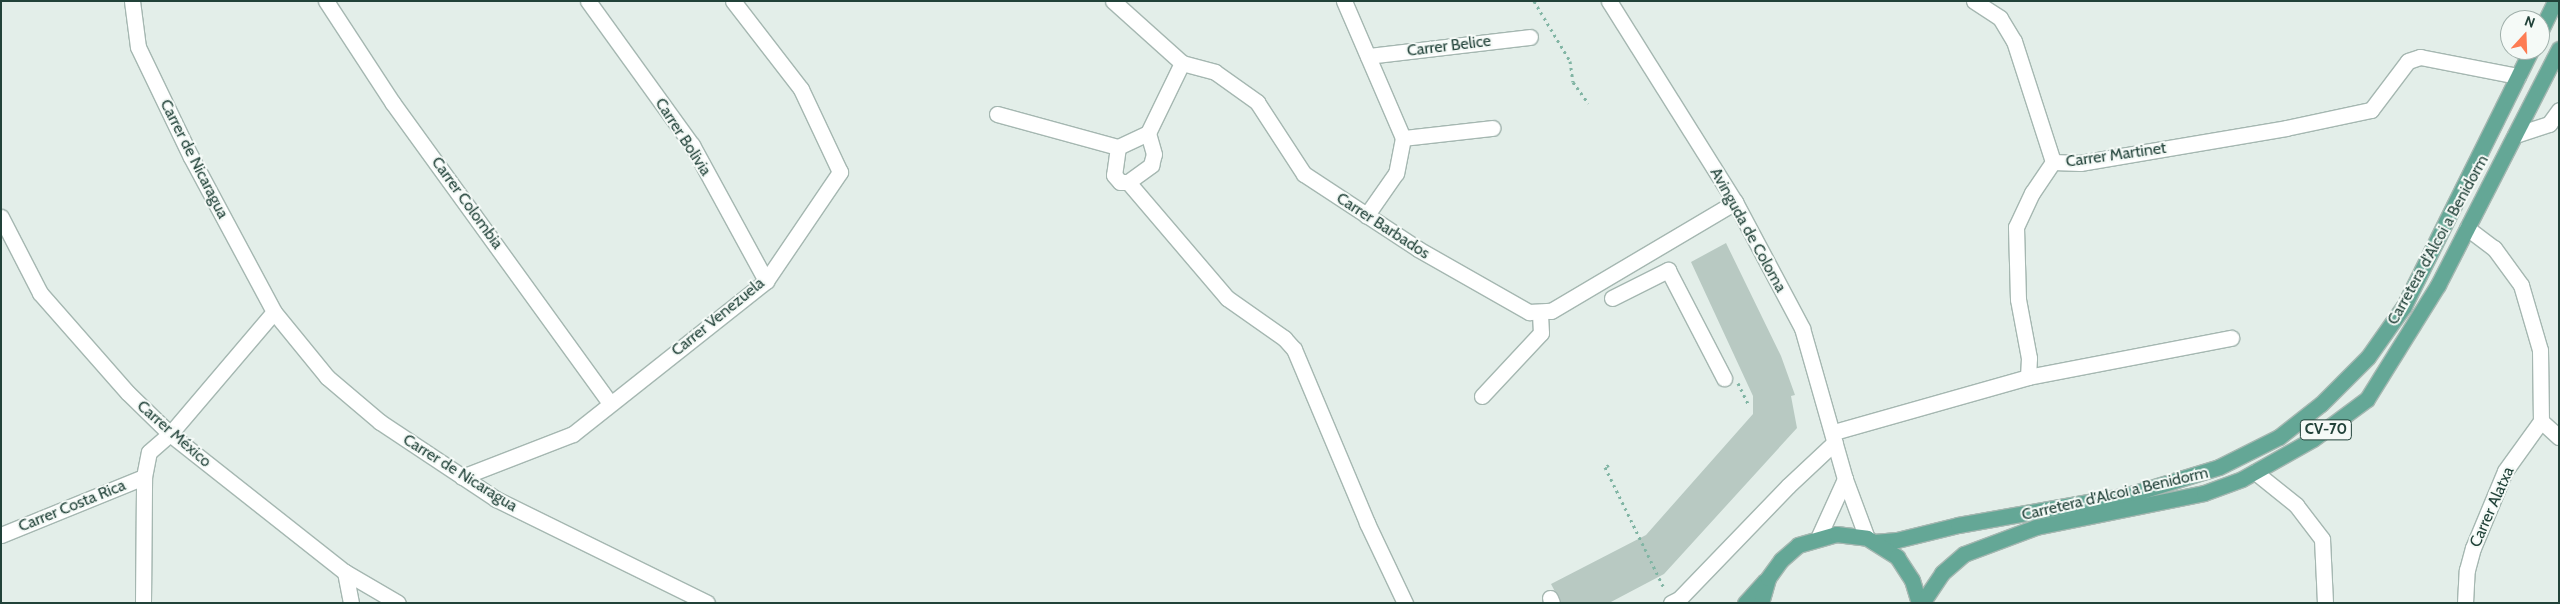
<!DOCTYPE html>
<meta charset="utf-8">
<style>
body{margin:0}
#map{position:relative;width:2560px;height:604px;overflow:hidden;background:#e3eee9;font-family:Cabin,sans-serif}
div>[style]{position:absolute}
.building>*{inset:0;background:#b8c9c2}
.path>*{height:3px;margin-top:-1.5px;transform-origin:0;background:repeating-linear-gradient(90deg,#81b5a4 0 2.5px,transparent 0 6.5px)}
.roads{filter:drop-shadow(1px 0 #a5b7b1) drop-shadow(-1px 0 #a5b7b1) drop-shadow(0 1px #a5b7b1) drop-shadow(0 -1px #a5b7b1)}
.minor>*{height:15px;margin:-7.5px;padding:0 7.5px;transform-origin:7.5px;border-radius:7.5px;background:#fff}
.major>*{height:15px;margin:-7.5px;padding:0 7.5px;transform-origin:7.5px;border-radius:7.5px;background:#64a796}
span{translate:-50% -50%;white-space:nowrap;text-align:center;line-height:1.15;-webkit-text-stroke:4px #f5faf7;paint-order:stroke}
.shield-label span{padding:1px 4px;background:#f5faf7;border:1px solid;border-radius:4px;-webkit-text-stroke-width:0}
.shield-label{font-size:15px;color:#214239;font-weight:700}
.street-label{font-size:16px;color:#214239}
.frame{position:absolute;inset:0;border:2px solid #214239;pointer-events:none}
.north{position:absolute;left:2500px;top:10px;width:50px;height:50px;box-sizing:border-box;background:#f5faf7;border:1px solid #a0b0ab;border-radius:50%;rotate:20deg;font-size:14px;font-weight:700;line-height:20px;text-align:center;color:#214239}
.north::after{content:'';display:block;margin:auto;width:18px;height:22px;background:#fd7c53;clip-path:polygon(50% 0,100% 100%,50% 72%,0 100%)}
</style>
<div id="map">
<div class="building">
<i style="clip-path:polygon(1726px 243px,1781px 356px,1795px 395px,1791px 396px,1797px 428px,1664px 574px,1609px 603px,1561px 603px,1551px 584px,1646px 535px,1753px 414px,1753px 396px,1691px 262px)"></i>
</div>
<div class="path">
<i style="left:1534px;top:1px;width:70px;rotate:59deg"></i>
<i style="left:1570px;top:61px;width:21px;rotate:82deg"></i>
<i style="left:1573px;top:82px;width:26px;rotate:54deg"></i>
<i style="left:1738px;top:383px;width:25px;rotate:64deg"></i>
<i style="left:1609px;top:465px;width:4px;rotate:153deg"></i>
<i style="left:1605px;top:467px;width:135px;rotate:64deg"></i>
</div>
<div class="roads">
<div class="minor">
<i style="left:132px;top:1px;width:46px;rotate:82.6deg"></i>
<i style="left:138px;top:47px;width:122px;rotate:64.3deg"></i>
<i style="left:191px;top:157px;width:176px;rotate:61.8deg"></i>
<i style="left:326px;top:1px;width:121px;rotate:56.8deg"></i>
<i style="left:392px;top:102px;width:372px;rotate:54.1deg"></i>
<i style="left:588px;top:1px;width:178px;rotate:54.2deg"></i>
<i style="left:692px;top:145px;width:155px;rotate:61.4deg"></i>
<i style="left:1113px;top:1px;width:93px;rotate:41.9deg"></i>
<i style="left:1344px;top:1px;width:149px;rotate:66.7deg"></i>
<i style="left:1403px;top:138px;width:36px;rotate:101deg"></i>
<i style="left:1396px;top:173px;width:52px;rotate:124.9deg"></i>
<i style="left:1609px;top:1px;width:237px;rotate:57.9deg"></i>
<i style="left:1735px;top:202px;width:143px;rotate:62deg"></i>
<i style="left:1802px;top:328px;width:157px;rotate:74.1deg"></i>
<i style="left:1845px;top:479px;width:63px;rotate:69.6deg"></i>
<i style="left:1974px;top:1px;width:31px;rotate:33deg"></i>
<i style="left:2000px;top:18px;width:27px;rotate:59deg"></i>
<i style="left:2014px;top:41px;width:127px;rotate:72.1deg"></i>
<i style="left:1368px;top:56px;width:163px;rotate:-6.7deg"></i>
<i style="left:997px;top:114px;width:125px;rotate:15.3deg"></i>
<i style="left:1148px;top:133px;width:33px;rotate:155deg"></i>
<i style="left:1118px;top:147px;width:28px;rotate:98deg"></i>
<i style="left:1114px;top:175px;width:9px;rotate:49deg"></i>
<i style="left:1120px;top:182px;width:8px"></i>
<i style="left:1128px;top:182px;width:153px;rotate:49.5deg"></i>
<i style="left:1227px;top:298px;width:70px;rotate:35.1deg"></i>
<i style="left:1284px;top:338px;width:15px;rotate:48deg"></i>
<i style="left:1294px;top:349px;width:189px;rotate:67.2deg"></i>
<i style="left:1367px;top:523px;width:89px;rotate:64.6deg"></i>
<i style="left:2515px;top:135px;width:36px;rotate:-18deg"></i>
<i style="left:2549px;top:124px;width:17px;rotate:-54deg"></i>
<i style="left:1403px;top:138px;width:90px;rotate:-6.4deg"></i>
<i style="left:2053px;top:162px;width:27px;rotate:2deg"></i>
<i style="left:2080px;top:163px;width:209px;rotate:-9.6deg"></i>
<i style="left:2286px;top:128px;width:87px;rotate:-12deg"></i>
<i style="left:2371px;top:110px;width:61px;rotate:-52.9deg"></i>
<i style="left:2408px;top:61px;width:13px;rotate:-18deg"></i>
<i style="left:2420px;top:57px;width:100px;rotate:11deg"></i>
<i style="left:1128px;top:182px;width:29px;rotate:-36deg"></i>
<i style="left:1151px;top:165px;width:11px;rotate:-75deg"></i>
<i style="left:1154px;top:154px;width:22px;rotate:-106deg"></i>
<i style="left:1148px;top:133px;width:78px;rotate:-64.1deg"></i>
<i style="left:1182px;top:63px;width:34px;rotate:15deg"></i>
<i style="left:1215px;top:72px;width:52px;rotate:35.5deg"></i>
<i style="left:1257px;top:102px;width:86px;rotate:56.9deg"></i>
<i style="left:1304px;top:174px;width:136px;rotate:33.3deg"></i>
<i style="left:1418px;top:249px;width:128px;rotate:29.6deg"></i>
<i style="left:1529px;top:312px;width:22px;rotate:-3deg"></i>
<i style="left:1551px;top:311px;width:214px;rotate:-30.6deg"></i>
<i style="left:1px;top:217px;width:85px;rotate:62.8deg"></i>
<i style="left:40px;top:293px;width:133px;rotate:48.7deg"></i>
<i style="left:128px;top:393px;width:59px;rotate:44.3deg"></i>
<i style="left:170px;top:434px;width:223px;rotate:38.3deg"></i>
<i style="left:345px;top:572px;width:61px;rotate:30.3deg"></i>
<i style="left:2467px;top:228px;width:34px;rotate:37deg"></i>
<i style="left:2494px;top:248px;width:46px;rotate:53.9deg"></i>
<i style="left:2521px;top:285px;width:68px;rotate:73.7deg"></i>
<i style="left:2540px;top:350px;width:71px;rotate:89.2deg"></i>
<i style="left:2541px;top:421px;width:24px;rotate:42deg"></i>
<i style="left:1612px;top:298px;width:63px;rotate:-26.6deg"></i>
<i style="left:1668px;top:270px;width:122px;rotate:62.6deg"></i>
<i style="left:2028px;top:377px;width:207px;rotate:-10.9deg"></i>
<i style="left:1482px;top:396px;width:86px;rotate:-46.9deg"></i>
<i style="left:1541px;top:333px;width:20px;rotate:-93deg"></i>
<i style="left:1834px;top:432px;width:202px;rotate:-15.8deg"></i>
<i style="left:2028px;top:377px;width:19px;rotate:-87deg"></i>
<i style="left:2029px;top:358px;width:60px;rotate:-100.6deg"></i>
<i style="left:2018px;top:299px;width:72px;rotate:-91.6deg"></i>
<i style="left:2016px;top:227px;width:38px;rotate:-65deg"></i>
<i style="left:2032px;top:193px;width:37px;rotate:-56deg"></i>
<i style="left:2255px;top:472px;width:53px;rotate:38.8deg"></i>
<i style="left:2296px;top:505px;width:43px;rotate:52.6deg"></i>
<i style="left:2322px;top:539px;width:64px;rotate:87.3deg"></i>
<i style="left:462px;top:477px;width:119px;rotate:-21.2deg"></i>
<i style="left:573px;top:434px;width:246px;rotate:-38.4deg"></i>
<i style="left:766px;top:281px;width:132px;rotate:-55.8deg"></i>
<i style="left:840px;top:172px;width:92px;rotate:-115.2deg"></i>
<i style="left:801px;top:89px;width:111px;rotate:-127.7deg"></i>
<i style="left:1px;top:535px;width:154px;rotate:-22.1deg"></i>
<i style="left:1819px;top:536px;width:63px;rotate:-65.5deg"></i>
<i style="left:345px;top:572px;width:32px;rotate:79deg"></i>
<i style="left:1550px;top:598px;width:5px;rotate:68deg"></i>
<i style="left:143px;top:603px;width:126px;rotate:-89.5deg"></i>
<i style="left:144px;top:477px;width:25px;rotate:-79deg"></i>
<i style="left:149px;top:452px;width:28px;rotate:-41deg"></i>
<i style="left:170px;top:434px;width:160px;rotate:-49.6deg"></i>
<i style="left:274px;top:312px;width:84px;rotate:50.8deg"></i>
<i style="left:327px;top:377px;width:70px;rotate:40.3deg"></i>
<i style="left:380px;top:422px;width:139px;rotate:33.6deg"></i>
<i style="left:496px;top:499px;width:235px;rotate:26.2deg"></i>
<i style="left:1671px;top:603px;width:9px;rotate:-27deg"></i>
<i style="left:1679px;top:599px;width:157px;rotate:-46deg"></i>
<i style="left:1788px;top:486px;width:64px;rotate:-43.1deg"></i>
<i style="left:2465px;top:603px;width:33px;rotate:-87deg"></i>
<i style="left:2467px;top:570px;width:23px;rotate:-75deg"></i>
<i style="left:2473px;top:548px;width:83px;rotate:-67.4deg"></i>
<i style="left:2505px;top:471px;width:62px;rotate:-54.2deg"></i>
</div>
<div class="major">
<i style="left:2540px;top:32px;width:34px;rotate:-64deg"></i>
<i style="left:1874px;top:542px;width:23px;rotate:-5deg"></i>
<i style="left:1897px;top:540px;width:63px;rotate:-13.8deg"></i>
<i style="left:1958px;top:525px;width:173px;rotate:-10deg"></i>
<i style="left:2128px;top:495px;width:95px;rotate:-17.1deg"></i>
<i style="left:2219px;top:467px;width:67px;rotate:-26.6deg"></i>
<i style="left:2279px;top:437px;width:53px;rotate:-38.2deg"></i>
<i style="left:2321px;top:404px;width:66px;rotate:-45deg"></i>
<i style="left:2368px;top:357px;width:62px;rotate:-54.8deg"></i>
<i style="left:2404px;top:306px;width:286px;rotate:-63.6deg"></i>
<i style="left:1745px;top:603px;width:30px;rotate:-48deg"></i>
<i style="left:1761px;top:603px;width:26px;rotate:-74deg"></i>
<i style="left:1768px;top:578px;width:22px;rotate:-54deg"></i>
<i style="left:1781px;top:560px;width:23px;rotate:-41deg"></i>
<i style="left:1798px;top:545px;width:40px;rotate:-16deg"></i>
<i style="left:1836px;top:534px;width:31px;rotate:7deg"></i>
<i style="left:1867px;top:538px;width:36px;rotate:32deg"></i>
<i style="left:1897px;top:557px;width:27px;rotate:57deg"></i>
<i style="left:1912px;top:580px;width:24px;rotate:73deg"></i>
<i style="left:1922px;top:603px;width:36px;rotate:-56deg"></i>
<i style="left:1942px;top:573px;width:29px;rotate:-41deg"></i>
<i style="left:1964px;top:554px;width:77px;rotate:-20.6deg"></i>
<i style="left:2036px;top:527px;width:171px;rotate:-11.4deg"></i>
<i style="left:2204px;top:493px;width:40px;rotate:-20.2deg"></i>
<i style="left:2242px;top:479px;width:81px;rotate:-29.4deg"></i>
<i style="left:2313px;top:439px;width:67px;rotate:-36.5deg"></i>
<i style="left:2367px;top:399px;width:134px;rotate:-58.1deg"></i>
<i style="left:2438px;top:285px;width:265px;rotate:-62.9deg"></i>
</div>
</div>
<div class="shield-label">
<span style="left:2326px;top:430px">CV-70</span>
</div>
<div class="street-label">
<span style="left:1449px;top:46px;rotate:-7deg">Carrer Belice</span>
<span style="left:683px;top:137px;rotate:57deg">Carrer Bolivia</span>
<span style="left:2116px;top:155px;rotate:-8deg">Carrer Martinet</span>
<span style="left:194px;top:159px;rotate:63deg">Carrer de Nicaragua</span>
<span style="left:467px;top:203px;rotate:54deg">Carrer Colombia</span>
<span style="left:1383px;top:226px;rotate:33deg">Carrer Barbados</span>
<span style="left:1748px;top:230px;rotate:61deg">Avinguda de Coloma</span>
<span style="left:2438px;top:240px;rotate:-61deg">Carretera d'Alcoi a Benidorm</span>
<span style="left:718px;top:317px;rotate:-39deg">Carrer Venezuela</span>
<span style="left:174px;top:434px;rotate:41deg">Carrer México</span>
<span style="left:460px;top:473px;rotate:32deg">Carrer de Nicaragua</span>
<span style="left:2115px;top:494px;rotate:-13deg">Carretera d'Alcoi a Benidorm</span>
<span style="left:72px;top:506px;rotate:-22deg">Carrer Costa Rica</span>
<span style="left:2492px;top:507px;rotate:-66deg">Carrer Alatxa</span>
</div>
<div class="frame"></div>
<div class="north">N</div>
</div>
